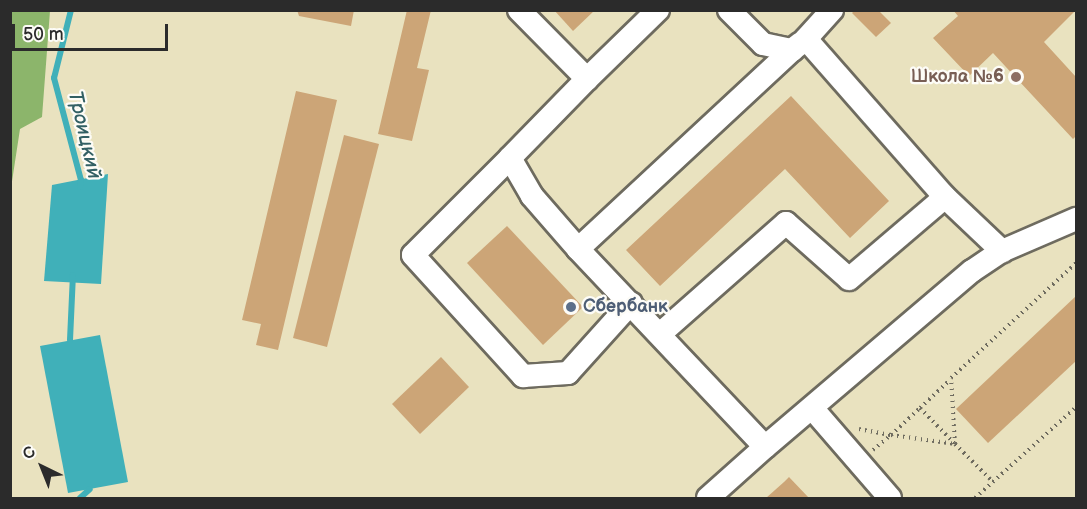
<!DOCTYPE html>
<meta charset="utf-8">
<style>
body{margin:0}
#map{position:relative;width:1087px;height:509px;overflow:hidden;background:#e9e2bf;font-family:"Balsamiq Sans",sans-serif}
div>[style]{position:absolute}
.forest>*{inset:0;background:#8cb56b}
.water>*{inset:0;background:#40b0b9}
.stream>*{height:6px;margin:-3px;padding:0 3px;transform-origin:3px;border-radius:3px;background:#40b0b9}
.building>*{inset:0;background:#cca577}
.path>*{height:4px;margin-top:-2px;transform-origin:0;background:repeating-linear-gradient(90deg,#6e6b5f 0 1.5px,transparent 0 6px)}
.roads{filter:drop-shadow(2px 0 #6e6b5f) drop-shadow(-2px 0 #6e6b5f) drop-shadow(0 2px #6e6b5f) drop-shadow(0 -2px #6e6b5f)}
.minor>*{height:22px;margin:-11px;padding:0 11px;transform-origin:11px;border-radius:11px;background:#fff}
.dots>*{width:16px;height:16px;translate:-50% -50%;box-sizing:border-box;border:3px solid #fdfcf7;border-radius:50%}
span{translate:-50% -50%;white-space:nowrap;text-align:center;line-height:1.15;-webkit-text-stroke:4.5px #fdfcf7;paint-order:stroke}
.education-label{font-size:18px;color:#785e54;font-weight:700}
.right{translate:-100% -50%;text-align:right}
.service-label{font-size:18px;color:#4e5e75;font-weight:700}
.left{translate:0 -50%;text-align:left}
.water-label{font-size:20px;color:#336064;font-style:italic}
.frame{position:absolute;inset:0;border:12px solid #2b2b2b;pointer-events:none}
.north{position:absolute;left:12px;top:437px;width:60px;height:60px;-webkit-text-stroke:4px #fdfcf7;paint-order:stroke;rotate:317deg;font-size:16px;font-weight:700;line-height:24px;text-align:center;color:#2b2b2b}
.north::after{content:'';display:block;margin:auto;width:21px;height:27px;background:#2b2b2b;clip-path:polygon(50% 0,100% 100%,50% 72%,0 100%)}
.scale{position:absolute;left:12px;top:24px;width:156px;height:27px;box-sizing:border-box;border:3px solid #2b2b2b;border-top:0;padding-left:8px;font-size:18px;line-height:21px;white-space:nowrap;color:#2b2b2b;-webkit-text-stroke:4px #fdfcf7;paint-order:stroke}
</style>
<div id="map">
<div class="forest">
<i style="clip-path:polygon(11px 10px,50px 11px,42px 117px,20px 129px,11px 188px)"></i>
</div>
<div class="water">
<i style="clip-path:polygon(108px 174px,101px 284px,44px 281px,52px 185px)"></i>
<i style="clip-path:polygon(100px 335px,128px 482px,68px 493px,40px 346px)"></i>
</div>
<div class="stream">
<i style="left:71px;top:10px;width:70px;rotate:104deg"></i>
<i style="left:54px;top:78px;width:106px;rotate:75.2deg"></i>
<i style="left:81px;top:180px;width:7px;rotate:98deg"></i>
<i style="left:70px;top:340px;width:65px;rotate:-87.4deg"></i>
<i style="left:80px;top:498px;width:13px;rotate:-42deg"></i>
</div>
<div class="building">
<i style="clip-path:polygon(297px 10px,354px 10px,351px 26px,299px 16px)"></i>
<i style="clip-path:polygon(407px 10px,431px 10px,417px 68px,429px 70px,412px 141px,378px 134px)"></i>
<i style="clip-path:polygon(554px 10px,595px 10px,573px 31px)"></i>
<i style="clip-path:polygon(855px 10px,878px 10px,891px 23px,876px 37px,852px 13px)"></i>
<i style="clip-path:polygon(953px 10px,1076px 10px,1044px 42px,1076px 77px,1076px 136px,1073px 139px,993px 53px,969px 76px,933px 38px,958px 16px)"></i>
<i style="clip-path:polygon(296px 91px,337px 100px,278px 350px,256px 345px,261px 324px,242px 320px)"></i>
<i style="clip-path:polygon(791px 96px,889px 201px,850px 238px,785px 169px,660px 286px,626px 250px)"></i>
<i style="clip-path:polygon(344px 135px,379px 144px,327px 347px,293px 338px)"></i>
<i style="clip-path:polygon(507px 226px,583px 307px,543px 345px,467px 263px)"></i>
<i style="clip-path:polygon(1076px 296px,1076px 361px,988px 443px,956px 409px)"></i>
<i style="clip-path:polygon(441px 357px,469px 387px,420px 434px,392px 404px)"></i>
<i style="clip-path:polygon(789px 477px,809px 498px,766px 498px,784px 482px)"></i>
</div>
<div class="path">
<i style="left:920px;top:408px;width:42px;rotate:-43.1deg"></i>
<i style="left:859px;top:429px;width:33px;rotate:11deg"></i>
<i style="left:891px;top:435px;width:40px;rotate:-43deg"></i>
<i style="left:920px;top:408px;width:49px;rotate:45.8deg"></i>
<i style="left:955px;top:444px;width:66px;rotate:-93.5deg"></i>
<i style="left:951px;top:378px;width:170px;rotate:-42.6deg"></i>
<i style="left:873px;top:450px;width:23px;rotate:-40deg"></i>
<i style="left:891px;top:435px;width:65px;rotate:8deg"></i>
<i style="left:955px;top:444px;width:54px;rotate:45deg"></i>
<i style="left:975px;top:498px;width:136px;rotate:-42deg"></i>
</div>
<div class="roads">
<div class="minor">
<i style="left:519px;top:10px;width:97px;rotate:45.4deg"></i>
<i style="left:587px;top:79px;width:99px;rotate:-44.2deg"></i>
<i style="left:729px;top:10px;width:48px;rotate:45deg"></i>
<i style="left:763px;top:44px;width:30px;rotate:12deg"></i>
<i style="left:792px;top:50px;width:11px;rotate:-38deg"></i>
<i style="left:832px;top:10px;width:39px;rotate:132deg"></i>
<i style="left:806px;top:39px;width:210px;rotate:48.7deg"></i>
<i style="left:945px;top:197px;width:79px;rotate:43.5deg"></i>
<i style="left:587px;top:79px;width:110px;rotate:134.3deg"></i>
<i style="left:510px;top:158px;width:44px;rotate:59.9deg"></i>
<i style="left:532px;top:196px;width:70px;rotate:49deg"></i>
<i style="left:578px;top:249px;width:292px;rotate:-42.9deg"></i>
<i style="left:510px;top:158px;width:137px;rotate:135deg"></i>
<i style="left:413px;top:255px;width:164px;rotate:47.7deg"></i>
<i style="left:523px;top:376px;width:45px;rotate:-3.8deg"></i>
<i style="left:568px;top:373px;width:94px;rotate:-48deg"></i>
<i style="left:578px;top:249px;width:272px;rotate:46.6deg"></i>
<i style="left:660px;top:334px;width:168px;rotate:-41.4deg"></i>
<i style="left:786px;top:223px;width:84px;rotate:41.6deg"></i>
<i style="left:849px;top:279px;width:126px;rotate:-40.5deg"></i>
<i style="left:812px;top:408px;width:119px;rotate:49.1deg"></i>
<i style="left:708px;top:498px;width:76px;rotate:-41.8deg"></i>
<i style="left:765px;top:447px;width:272px;rotate:-40.4deg"></i>
<i style="left:972px;top:271px;width:36px;rotate:-34deg"></i>
<i style="left:1002px;top:251px;width:81px;rotate:-23.4deg"></i>
</div>
</div>
<div class="dots">
<i style="left:1016px;top:77px;background:#8d6e63"></i>
<i style="left:571px;top:307px;background:#5c6f8a"></i>
</div>
<div class="education-label">
<span class="right" style="left:1004px;top:77px">Школа №6</span>
</div>
<div class="service-label">
<span class="left" style="left:583px;top:307px">Сбербанк</span>
</div>
<div class="water-label">
<span style="left:84px;top:135px;rotate:77deg">Троицкий</span>
</div>
<div class="frame"></div>
<div class="north">С</div>
<div class="scale">50 m</div>
</div>
